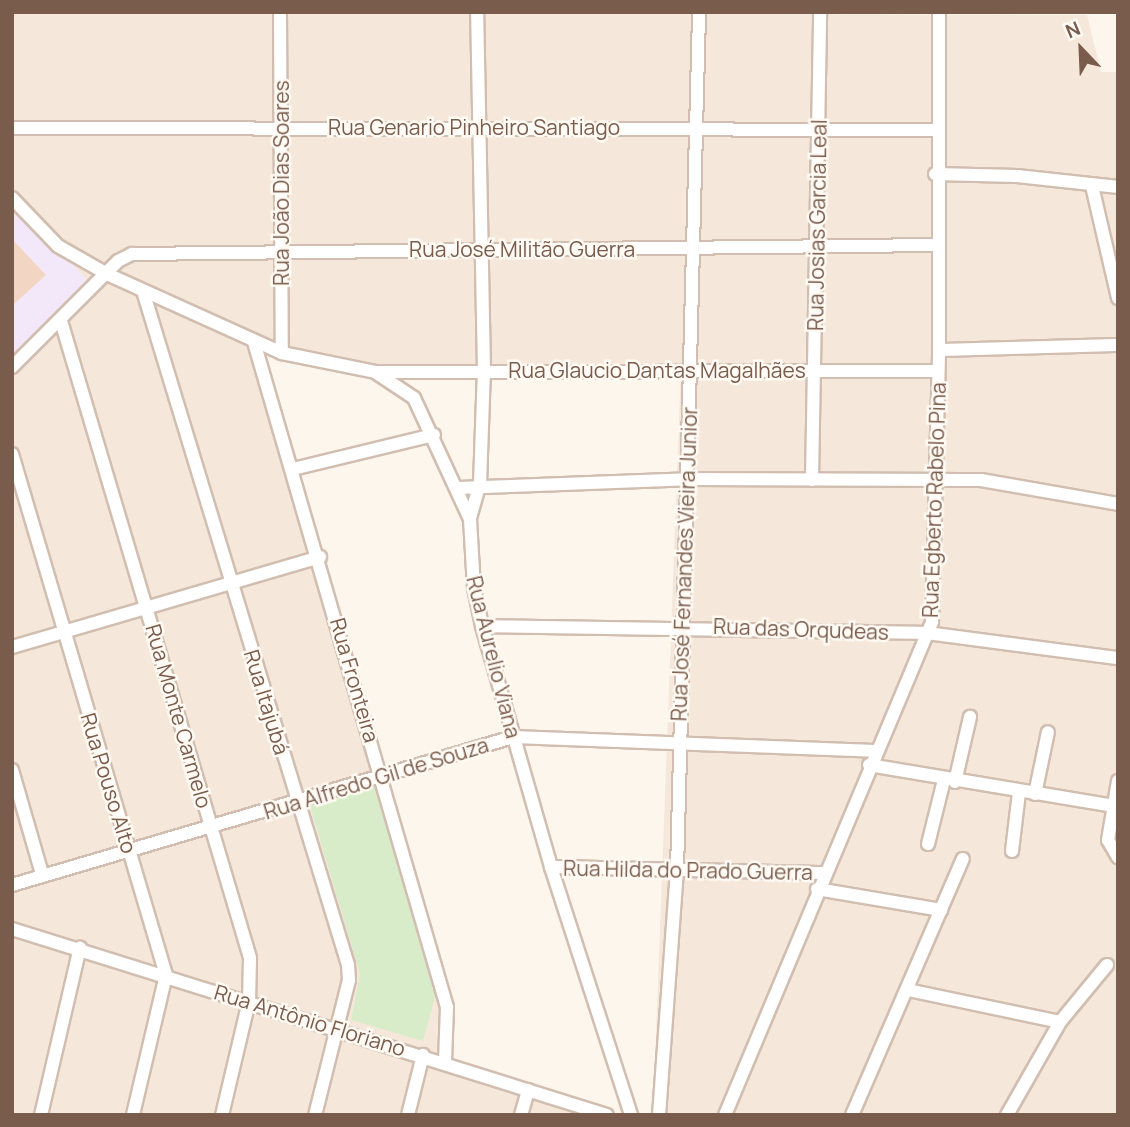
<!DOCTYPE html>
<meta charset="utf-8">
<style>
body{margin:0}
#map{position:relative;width:1130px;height:1127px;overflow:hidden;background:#fdf6ec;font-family:Manrope,sans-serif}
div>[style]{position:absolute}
.residential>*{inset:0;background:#f5e8da}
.education>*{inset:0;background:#f3e8fa}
.green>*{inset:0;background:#d8ecc9}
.building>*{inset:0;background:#f3d5c3}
.roads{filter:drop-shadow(2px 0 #d1beb0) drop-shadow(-2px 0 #d1beb0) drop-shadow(0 2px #d1beb0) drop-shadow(0 -2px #d1beb0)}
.minor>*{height:12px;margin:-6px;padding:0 6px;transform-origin:6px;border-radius:6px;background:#fff}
span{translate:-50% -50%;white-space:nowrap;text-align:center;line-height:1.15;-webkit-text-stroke:5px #fffaf3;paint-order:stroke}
.street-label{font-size:21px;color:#7a5c4d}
.frame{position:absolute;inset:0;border:14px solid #7a5c4d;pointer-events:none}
.north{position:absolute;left:1046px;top:14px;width:70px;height:70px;-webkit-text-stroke:5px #fffaf3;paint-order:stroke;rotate:337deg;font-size:19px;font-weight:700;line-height:28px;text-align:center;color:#7a5c4d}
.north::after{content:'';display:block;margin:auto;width:24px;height:32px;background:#7a5c4d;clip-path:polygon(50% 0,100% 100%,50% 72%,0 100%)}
</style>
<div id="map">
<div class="residential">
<i style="clip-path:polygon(12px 12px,1087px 15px,1101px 72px,1118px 72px,1118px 1115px,653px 1115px,681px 366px,337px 373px,258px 345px,445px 985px,437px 1065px,587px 1115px,12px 1115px)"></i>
</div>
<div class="education">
<i style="clip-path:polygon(12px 194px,97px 292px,12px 371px)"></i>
</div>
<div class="green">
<i style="clip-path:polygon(377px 787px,435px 997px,423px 1041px,351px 1020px,360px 974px,310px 806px)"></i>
</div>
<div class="building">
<i style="clip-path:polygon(12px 239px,46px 275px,12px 306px)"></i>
</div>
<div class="roads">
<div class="minor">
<i style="left:280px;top:12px;width:341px;rotate:89.7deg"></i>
<i style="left:12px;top:128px;width:924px;rotate:0.12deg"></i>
<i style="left:935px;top:174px;width:82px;rotate:1.4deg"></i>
<i style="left:1017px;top:176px;width:102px;rotate:6.2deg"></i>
<i style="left:1092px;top:186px;width:115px;rotate:76.9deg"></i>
<i style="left:12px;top:198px;width:66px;rotate:46.2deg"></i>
<i style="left:58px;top:246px;width:56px;rotate:29.7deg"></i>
<i style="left:107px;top:274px;width:192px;rotate:24.3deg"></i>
<i style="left:282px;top:353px;width:95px;rotate:11.5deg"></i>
<i style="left:375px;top:372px;width:47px;rotate:33.7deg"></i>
<i style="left:414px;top:398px;width:133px;rotate:65.2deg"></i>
<i style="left:470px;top:519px;width:69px;rotate:86.7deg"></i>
<i style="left:474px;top:588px;width:39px;rotate:78deg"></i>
<i style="left:482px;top:626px;width:251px;rotate:74deg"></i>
<i style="left:551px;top:867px;width:261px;rotate:72.1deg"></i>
<i style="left:143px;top:291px;width:704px;rotate:73.08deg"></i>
<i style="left:348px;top:965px;width:15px;rotate:86deg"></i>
<i style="left:349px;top:980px;width:139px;rotate:104.1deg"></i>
<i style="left:61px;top:321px;width:664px;rotate:73.47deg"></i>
<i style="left:250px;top:958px;width:43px;rotate:91.3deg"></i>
<i style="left:249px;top:1001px;width:117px;rotate:103.3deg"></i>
<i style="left:254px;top:342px;width:692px;rotate:73.82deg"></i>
<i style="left:447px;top:1007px;width:55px;rotate:92.1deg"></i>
<i style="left:939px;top:350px;width:179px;rotate:-1.6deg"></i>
<i style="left:12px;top:367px;width:150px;rotate:-45deg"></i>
<i style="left:118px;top:261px;width:16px;rotate:-27deg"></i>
<i style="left:132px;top:254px;width:805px;rotate:-0.64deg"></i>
<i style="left:376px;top:372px;width:562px;rotate:-0.1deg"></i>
<i style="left:12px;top:454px;width:543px;rotate:73.53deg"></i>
<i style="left:166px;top:975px;width:144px;rotate:103.3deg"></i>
<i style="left:293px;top:469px;width:145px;rotate:-13.6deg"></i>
<i style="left:812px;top:480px;width:468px;rotate:-89deg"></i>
<i style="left:458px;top:488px;width:230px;rotate:-2.2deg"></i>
<i style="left:688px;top:479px;width:293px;rotate:0.2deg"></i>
<i style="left:981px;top:480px;width:139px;rotate:9.9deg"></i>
<i style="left:470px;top:518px;width:35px;rotate:-74deg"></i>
<i style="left:480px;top:484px;width:114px;rotate:-88deg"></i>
<i style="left:484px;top:370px;width:358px;rotate:-91.1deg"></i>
<i style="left:482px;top:626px;width:445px;rotate:0.9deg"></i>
<i style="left:927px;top:633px;width:193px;rotate:7.5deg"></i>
<i style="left:12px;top:647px;width:321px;rotate:-16.3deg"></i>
<i style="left:869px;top:765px;width:247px;rotate:9.5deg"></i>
<i style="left:12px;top:770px;width:108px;rotate:73.9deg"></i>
<i style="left:1118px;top:781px;width:60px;rotate:99.6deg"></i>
<i style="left:1108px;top:840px;width:20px;rotate:60deg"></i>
<i style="left:955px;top:782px;width:67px;rotate:-77deg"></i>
<i style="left:1035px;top:794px;width:63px;rotate:-78.2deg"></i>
<i style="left:928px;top:844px;width:66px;rotate:-76deg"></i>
<i style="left:1012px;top:851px;width:59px;rotate:-83.2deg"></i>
<i style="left:551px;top:867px;width:273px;rotate:1.3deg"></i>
<i style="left:12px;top:885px;width:522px;rotate:-16.46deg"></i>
<i style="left:513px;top:737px;width:362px;rotate:2.2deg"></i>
<i style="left:817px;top:889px;width:126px;rotate:9.6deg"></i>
<i style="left:12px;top:929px;width:623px;rotate:17.36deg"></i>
<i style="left:908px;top:990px;width:155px;rotate:11.9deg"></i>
<i style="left:41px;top:1115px;width:172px;rotate:-76.9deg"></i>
<i style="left:408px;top:1115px;width:62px;rotate:-76deg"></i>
<i style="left:521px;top:1115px;width:26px;rotate:-74deg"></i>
<i style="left:659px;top:1115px;width:245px;rotate:-85.8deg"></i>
<i style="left:677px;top:871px;width:859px;rotate:-88.53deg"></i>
<i style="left:725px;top:1115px;width:535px;rotate:-67.22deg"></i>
<i style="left:932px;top:622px;width:272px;rotate:-88.5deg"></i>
<i style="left:939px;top:350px;width:338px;rotate:-90deg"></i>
<i style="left:852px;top:1115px;width:279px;rotate:-66.6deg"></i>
<i style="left:1007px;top:1115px;width:107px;rotate:-60.3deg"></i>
<i style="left:1060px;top:1022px;width:74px;rotate:-50.5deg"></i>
</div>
</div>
<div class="street-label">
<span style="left:474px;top:127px">Rua Genario Pinheiro Santiago</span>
<span style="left:281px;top:183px;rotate:-90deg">Rua João Dias Soares</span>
<span style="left:817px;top:225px;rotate:-89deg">Rua Josias Garcia Leal</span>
<span style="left:522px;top:249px">Rua José Militão Guerra</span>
<span style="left:657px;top:370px">Rua Glaucio Dantas Magalhães</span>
<span style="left:934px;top:500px;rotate:-88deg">Rua Egberto Rabelo Pina</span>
<span style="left:684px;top:564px;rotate:-88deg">Rua José Fernandes Vieira Junior</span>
<span style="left:801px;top:629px;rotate:2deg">Rua das Orqudeas</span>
<span style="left:494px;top:657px;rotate:76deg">Rua Aurelio Viana</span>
<span style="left:355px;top:680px;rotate:74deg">Rua Fronteira</span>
<span style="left:267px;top:702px;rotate:73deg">Rua Itajubá</span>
<span style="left:179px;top:716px;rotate:74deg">Rua Monte Carmelo</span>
<span style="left:376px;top:778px;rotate:-17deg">Rua Alfredo Gil de Souza</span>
<span style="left:109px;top:783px;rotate:73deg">Rua Pouso Alto</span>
<span style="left:688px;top:870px;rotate:1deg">Rua Hilda do Prado Guerra</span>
<span style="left:310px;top:1020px;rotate:17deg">Rua Antônio Floriano</span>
</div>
<div class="frame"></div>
<div class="north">N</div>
</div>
